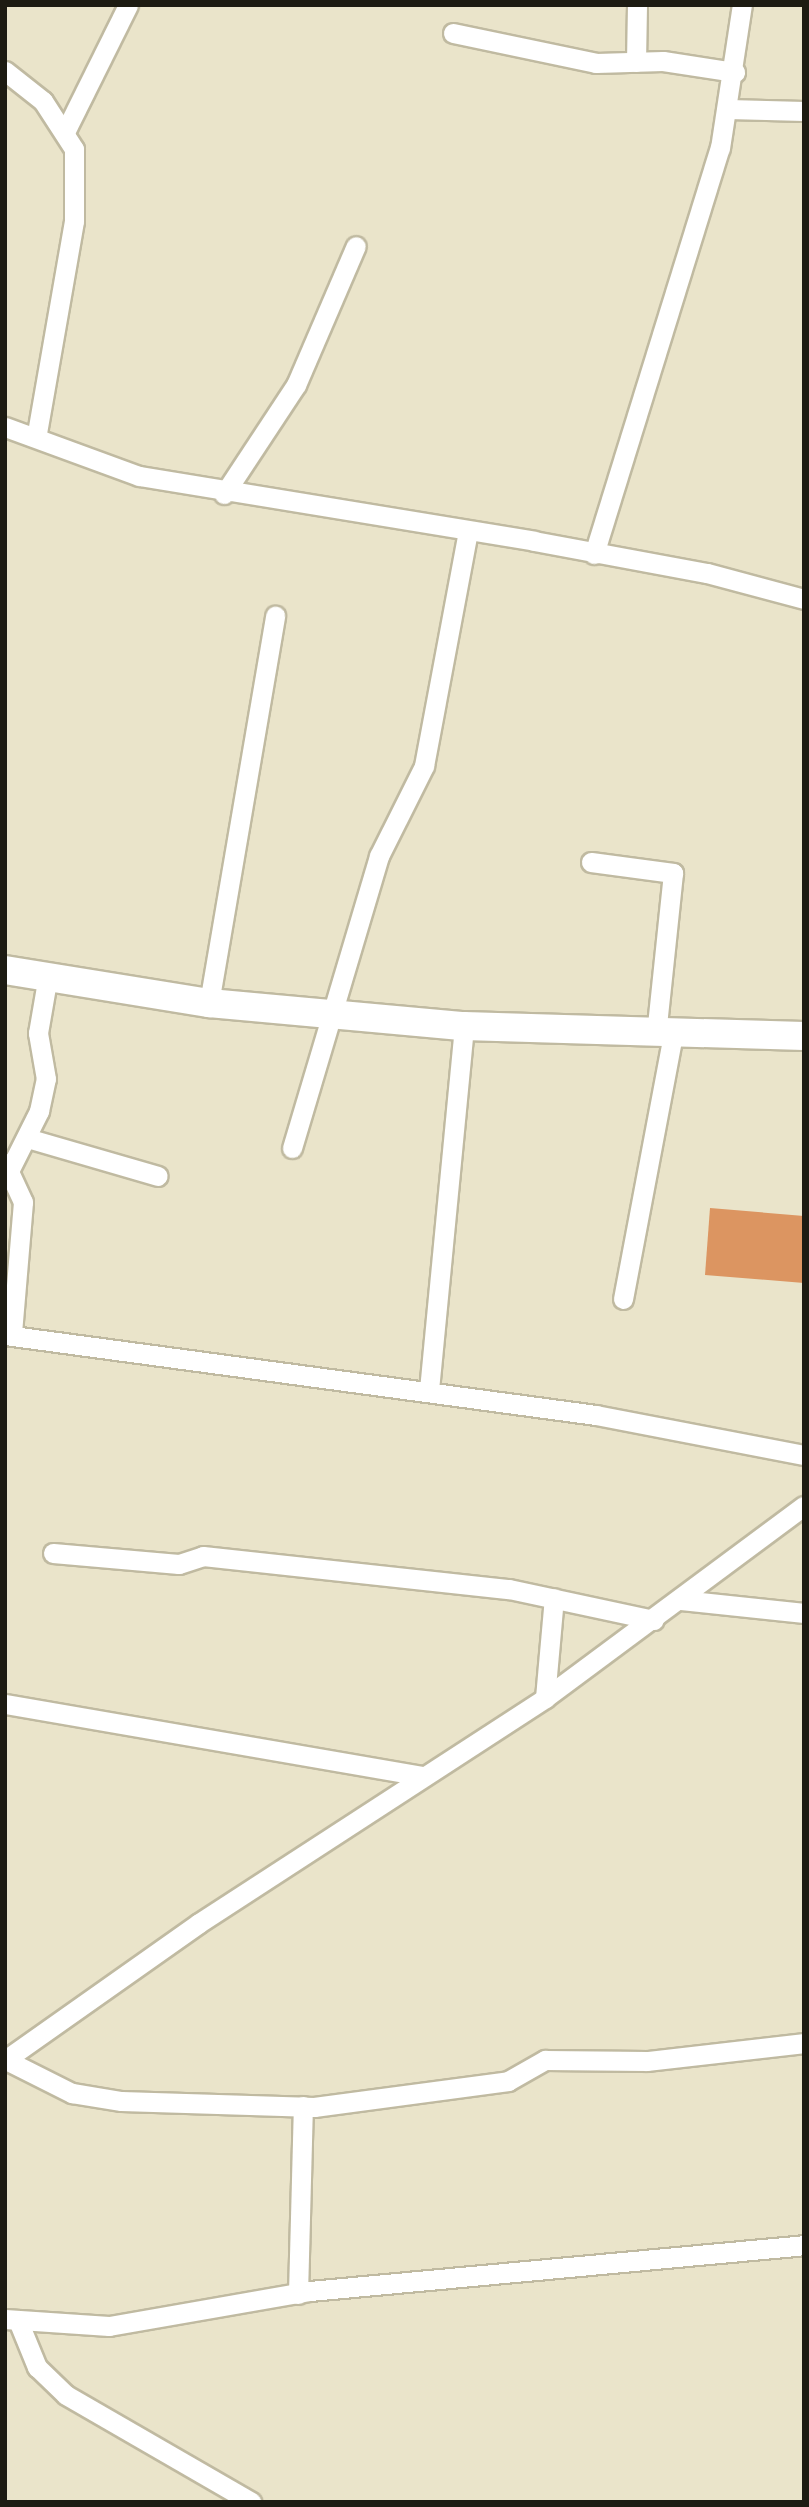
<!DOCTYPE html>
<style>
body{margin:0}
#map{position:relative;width:809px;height:2507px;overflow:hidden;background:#eae4ca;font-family:Lato,sans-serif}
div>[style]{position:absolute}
.building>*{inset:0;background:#dc9561}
.roads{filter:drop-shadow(2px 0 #c0baa1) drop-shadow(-2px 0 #c0baa1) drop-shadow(0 2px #c0baa1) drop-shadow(0 -2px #c0baa1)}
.street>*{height:19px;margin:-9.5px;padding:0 9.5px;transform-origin:9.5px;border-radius:9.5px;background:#fff}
.secondary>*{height:28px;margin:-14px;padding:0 14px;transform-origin:14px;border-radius:14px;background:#fff}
span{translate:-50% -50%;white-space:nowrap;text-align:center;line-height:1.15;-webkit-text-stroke:5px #fff;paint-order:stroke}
.frame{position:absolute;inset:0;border:7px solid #1d1b12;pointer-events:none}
</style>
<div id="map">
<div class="building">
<i style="clip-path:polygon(710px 1208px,804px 1216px,804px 1283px,705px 1275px)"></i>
</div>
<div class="roads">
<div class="street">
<i style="left:453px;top:33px;width:146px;rotate:11.8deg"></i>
<i style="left:596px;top:63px;width:67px;rotate:-1.7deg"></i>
<i style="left:663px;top:61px;width:73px;rotate:8.7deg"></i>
<i style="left:636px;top:62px;width:57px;rotate:-89deg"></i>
<i style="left:5px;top:71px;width:48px;rotate:38.3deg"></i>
<i style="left:43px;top:101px;width:57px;rotate:57.1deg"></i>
<i style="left:74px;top:149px;width:72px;rotate:90deg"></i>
<i style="left:74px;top:221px;width:220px;rotate:99.9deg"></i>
<i style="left:728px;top:109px;width:76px;rotate:1.5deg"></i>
<i style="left:65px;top:132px;width:142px;rotate:-63.6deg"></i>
<i style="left:5px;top:427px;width:143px;rotate:20.1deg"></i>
<i style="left:139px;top:476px;width:400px;rotate:9.3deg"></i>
<i style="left:534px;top:541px;width:176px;rotate:10.5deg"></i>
<i style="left:707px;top:573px;width:100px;rotate:15deg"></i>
<i style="left:224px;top:494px;width:131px;rotate:-56.6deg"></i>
<i style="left:296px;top:385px;width:151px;rotate:-66.7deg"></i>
<i style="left:594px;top:554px;width:425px;rotate:-72.8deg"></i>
<i style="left:720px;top:148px;width:145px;rotate:-81.3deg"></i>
<i style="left:591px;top:862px;width:83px;rotate:7.6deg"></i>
<i style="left:673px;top:873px;width:162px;rotate:96deg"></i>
<i style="left:209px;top:1003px;width:393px;rotate:-80.3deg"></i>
<i style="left:27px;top:1138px;width:136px;rotate:16.2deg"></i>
<i style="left:292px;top:1148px;width:305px;rotate:-73.4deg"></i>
<i style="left:379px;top:856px;width:101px;rotate:-63.4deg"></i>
<i style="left:424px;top:766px;width:239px;rotate:-79.4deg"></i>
<i style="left:5px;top:1163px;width:43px;rotate:65.2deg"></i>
<i style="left:23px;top:1202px;width:132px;rotate:94.8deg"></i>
<i style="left:11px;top:1167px;width:63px;rotate:-63.4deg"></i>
<i style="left:39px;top:1111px;width:33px;rotate:-78deg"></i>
<i style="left:46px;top:1079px;width:47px;rotate:-99.9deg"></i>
<i style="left:38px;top:1033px;width:59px;rotate:-80.2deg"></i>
<i style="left:623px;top:1299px;width:270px;rotate:-79.3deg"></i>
<i style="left:5px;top:1335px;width:596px;rotate:7.71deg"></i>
<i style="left:596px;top:1415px;width:212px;rotate:10.9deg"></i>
<i style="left:429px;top:1390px;width:366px;rotate:-84.5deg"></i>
<i style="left:53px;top:1553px;width:126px;rotate:5deg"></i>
<i style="left:179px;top:1564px;width:25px;rotate:-18deg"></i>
<i style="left:203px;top:1556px;width:308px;rotate:6.2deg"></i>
<i style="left:509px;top:1589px;width:148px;rotate:12.1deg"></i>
<i style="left:681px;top:1600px;width:124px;rotate:6deg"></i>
<i style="left:545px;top:1698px;width:100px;rotate:-84.9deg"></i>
<i style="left:5px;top:1704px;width:422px;rotate:9.8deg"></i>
<i style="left:5px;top:2060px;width:237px;rotate:-35.2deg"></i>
<i style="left:199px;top:1923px;width:413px;rotate:-33deg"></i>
<i style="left:545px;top:1698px;width:322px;rotate:-36.6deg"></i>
<i style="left:6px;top:2060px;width:74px;rotate:26.6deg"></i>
<i style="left:72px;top:2093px;width:50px;rotate:9.3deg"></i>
<i style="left:121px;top:2101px;width:193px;rotate:1.8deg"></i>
<i style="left:314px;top:2107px;width:196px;rotate:-7.6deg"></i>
<i style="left:508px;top:2081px;width:43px;rotate:-29.6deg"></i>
<i style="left:545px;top:2060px;width:102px;rotate:0.6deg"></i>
<i style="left:647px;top:2061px;width:158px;rotate:-6.5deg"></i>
<i style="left:298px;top:2294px;width:188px;rotate:-88.5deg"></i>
<i style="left:5px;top:2319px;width:104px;rotate:3.9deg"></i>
<i style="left:109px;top:2326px;width:204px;rotate:-9.9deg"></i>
<i style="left:310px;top:2291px;width:496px;rotate:-5.3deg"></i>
<i style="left:19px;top:2323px;width:48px;rotate:67.8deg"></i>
<i style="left:37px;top:2367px;width:40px;rotate:44deg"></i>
<i style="left:66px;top:2395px;width:214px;rotate:30deg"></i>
</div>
<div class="secondary">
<i style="left:5px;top:970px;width:207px;rotate:9.2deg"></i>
<i style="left:209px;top:1003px;width:256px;rotate:5.2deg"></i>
<i style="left:464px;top:1026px;width:340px;rotate:1.7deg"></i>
</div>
</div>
<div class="frame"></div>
</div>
